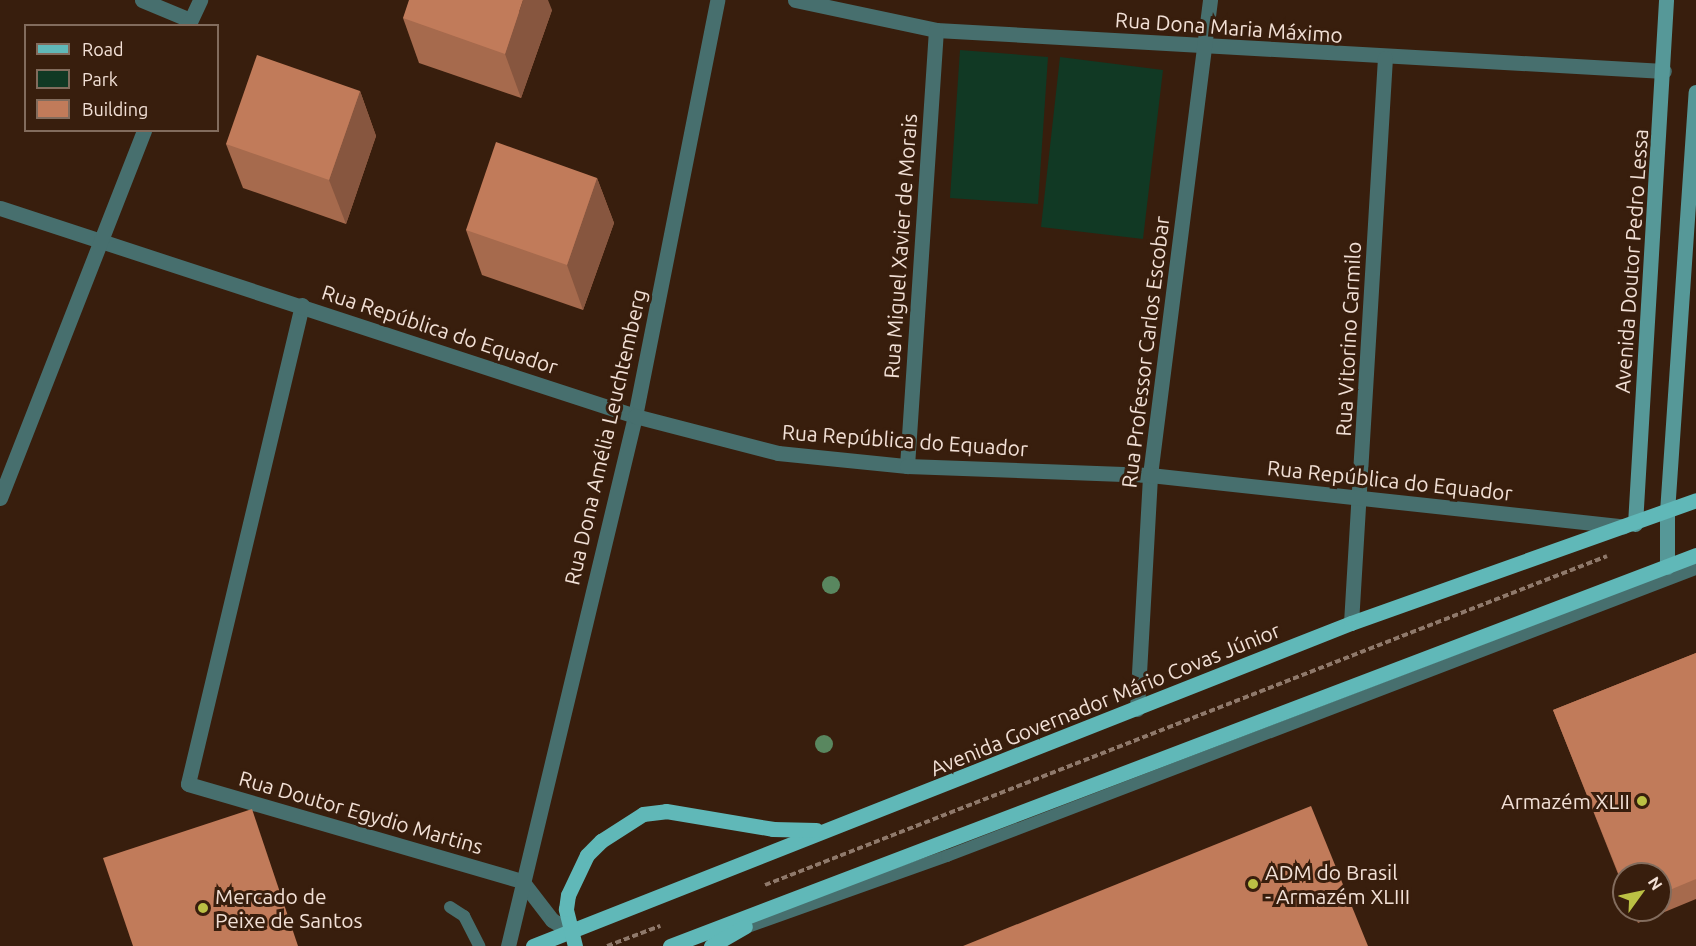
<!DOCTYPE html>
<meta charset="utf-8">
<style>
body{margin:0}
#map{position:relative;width:1696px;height:946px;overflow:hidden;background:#381e0d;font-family:Ubuntu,sans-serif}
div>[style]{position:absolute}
.green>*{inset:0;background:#113924}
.path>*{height:4px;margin-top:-2px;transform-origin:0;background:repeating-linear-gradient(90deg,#8f796b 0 6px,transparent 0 9px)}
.service>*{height:12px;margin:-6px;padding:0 6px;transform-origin:6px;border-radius:6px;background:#476f6e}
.minor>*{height:15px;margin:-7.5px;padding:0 7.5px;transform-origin:7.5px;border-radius:7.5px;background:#476f6e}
.tertiary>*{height:15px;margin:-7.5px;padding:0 7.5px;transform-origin:7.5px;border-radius:7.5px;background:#476f6e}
.secondary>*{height:15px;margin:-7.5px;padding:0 7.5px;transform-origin:7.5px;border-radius:7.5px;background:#569898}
.primary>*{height:15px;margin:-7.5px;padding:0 7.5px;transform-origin:7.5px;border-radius:7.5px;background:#60b8b8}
.trees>*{width:18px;height:18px;margin:-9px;border-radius:50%;background:#59875f}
.wall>*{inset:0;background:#a66a4d}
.shaded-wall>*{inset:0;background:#87563f}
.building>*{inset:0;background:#c17b5a}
.dots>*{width:16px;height:16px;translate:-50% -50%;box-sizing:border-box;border:3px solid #381e0d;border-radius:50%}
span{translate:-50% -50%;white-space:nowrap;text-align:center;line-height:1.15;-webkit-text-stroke:6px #381e0d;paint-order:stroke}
.street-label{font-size:21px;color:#f2e0d6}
.poi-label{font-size:21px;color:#f2e0d6}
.right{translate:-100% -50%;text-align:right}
.left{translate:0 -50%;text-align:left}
.legend{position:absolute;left:24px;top:24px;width:195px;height:108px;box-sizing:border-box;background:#381e0d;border:2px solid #826c5d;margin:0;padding:8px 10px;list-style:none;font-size:18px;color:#f2e0d6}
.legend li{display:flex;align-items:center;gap:12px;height:30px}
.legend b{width:30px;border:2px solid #826c5d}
.north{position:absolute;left:1612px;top:862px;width:60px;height:60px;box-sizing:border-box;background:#381e0d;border:2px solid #826c5d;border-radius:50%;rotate:57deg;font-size:16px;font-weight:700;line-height:24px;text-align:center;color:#f2e0d6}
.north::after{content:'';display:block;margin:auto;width:21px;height:27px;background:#bbc044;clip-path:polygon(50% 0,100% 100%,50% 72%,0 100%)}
</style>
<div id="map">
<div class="green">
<i style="clip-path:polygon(960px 50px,1048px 57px,1038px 204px,950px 198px)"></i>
<i style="clip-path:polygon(1060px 57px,1163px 70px,1143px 239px,1041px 227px)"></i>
</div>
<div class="path">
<i style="left:765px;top:885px;width:904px;rotate:-21.34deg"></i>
<i style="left:607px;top:946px;width:57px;rotate:-20.7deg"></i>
</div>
<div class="service">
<i style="left:450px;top:907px;width:17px;rotate:33deg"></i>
<i style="left:464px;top:916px;width:34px;rotate:63deg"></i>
<i style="left:739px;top:930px;width:221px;rotate:-19.6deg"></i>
<i style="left:947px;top:856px;width:802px;rotate:-20.97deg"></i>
</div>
<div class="minor">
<i style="left:142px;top:0;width:52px;rotate:22.6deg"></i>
<i style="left:795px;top:0;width:144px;rotate:12deg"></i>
<i style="left:936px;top:30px;width:729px;rotate:3.22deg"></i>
<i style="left:302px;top:305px;width:492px;rotate:103.4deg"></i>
<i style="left:188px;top:784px;width:348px;rotate:16.2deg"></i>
<i style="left:907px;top:466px;width:437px;rotate:-86.2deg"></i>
<i style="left:1351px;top:623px;width:566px;rotate:-86.56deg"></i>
<i style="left:1137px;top:709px;width:234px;rotate:-86.8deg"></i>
<i style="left:1150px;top:475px;width:479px;rotate:-82.8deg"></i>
<i style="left:522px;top:881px;width:49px;rotate:52.4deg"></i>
<i style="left:552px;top:920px;width:21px;rotate:31deg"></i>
<i style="left:508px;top:946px;width:545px;rotate:-76.52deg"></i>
<i style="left:635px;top:416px;width:424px;rotate:-78.8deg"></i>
</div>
<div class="tertiary">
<i style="left:188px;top:26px;width:29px;rotate:-65deg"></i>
<i style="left:0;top:208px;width:668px;rotate:18.14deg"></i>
<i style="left:635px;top:416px;width:148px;rotate:14.5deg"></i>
<i style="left:778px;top:453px;width:130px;rotate:5.8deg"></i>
<i style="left:907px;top:466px;width:243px;rotate:2.1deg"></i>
<i style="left:1150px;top:475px;width:476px;rotate:6.2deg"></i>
<i style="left:0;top:498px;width:395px;rotate:-68.6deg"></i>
</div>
<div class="secondary">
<i style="left:1635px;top:524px;width:525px;rotate:-86.61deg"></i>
<i style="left:1667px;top:567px;width:55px;rotate:-90deg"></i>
<i style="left:1667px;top:512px;width:421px;rotate:-86.1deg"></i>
</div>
<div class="primary">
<i style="left:533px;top:946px;width:879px;rotate:-21.55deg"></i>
<i style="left:1351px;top:623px;width:366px;rotate:-19.6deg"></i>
<i style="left:575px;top:946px;width:38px;rotate:-104deg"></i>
<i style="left:566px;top:909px;width:14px;rotate:-82deg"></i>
<i style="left:568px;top:895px;width:44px;rotate:-64.6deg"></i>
<i style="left:587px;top:855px;width:20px;rotate:-45deg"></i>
<i style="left:601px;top:841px;width:50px;rotate:-32.7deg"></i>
<i style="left:643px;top:814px;width:23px;rotate:-7deg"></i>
<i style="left:666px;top:811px;width:109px;rotate:9.5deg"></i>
<i style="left:773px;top:829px;width:43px;rotate:1.3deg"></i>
<i style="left:670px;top:946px;width:1098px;rotate:-20.86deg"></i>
<i style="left:711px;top:946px;width:39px;rotate:-30deg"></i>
</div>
<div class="trees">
<i style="left:831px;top:585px"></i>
<i style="left:824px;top:744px"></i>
</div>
<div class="wall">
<i style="clip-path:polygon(552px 10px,521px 98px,419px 63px,403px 18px)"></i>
<i style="clip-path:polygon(360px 91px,376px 136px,346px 224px,243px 188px,226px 144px)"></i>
<i style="clip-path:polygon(597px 178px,614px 223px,583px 310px,482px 275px,466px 230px)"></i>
<i style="clip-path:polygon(1696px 653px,1696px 899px,1638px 923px,1632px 910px,1660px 910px,1660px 874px,1624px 874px,1624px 889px,1553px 710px)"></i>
</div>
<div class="shaded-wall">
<i style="clip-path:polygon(523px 0,548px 0,552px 10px,521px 98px,505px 54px)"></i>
<i style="clip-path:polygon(360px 91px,376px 136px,346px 224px,329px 180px)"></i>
<i style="clip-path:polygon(597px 178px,614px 223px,583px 310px,567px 265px)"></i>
</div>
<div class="building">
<i style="clip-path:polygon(409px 0,523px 0,505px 54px,403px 18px)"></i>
<i style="clip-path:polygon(257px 55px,360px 91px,329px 180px,226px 144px)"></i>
<i style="clip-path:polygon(496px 142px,597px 178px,567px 265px,466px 230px)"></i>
<i style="clip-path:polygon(1696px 653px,1696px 879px,1660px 894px,1660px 874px,1624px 874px,1624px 887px,1553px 710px)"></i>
<i style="clip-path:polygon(1311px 806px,1368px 946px,963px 946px)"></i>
<i style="clip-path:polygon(252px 809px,298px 946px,133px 946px,103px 858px)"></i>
</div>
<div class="dots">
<i style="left:1642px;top:801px;background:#bbc044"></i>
<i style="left:1253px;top:884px;background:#bbc044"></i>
<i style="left:203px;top:908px;background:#bbc044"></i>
</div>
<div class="street-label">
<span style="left:1229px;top:27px;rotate:4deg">Rua Dona Maria Máximo</span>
<span style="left:900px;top:246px;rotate:-86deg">Rua Miguel Xavier de Morais</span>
<span style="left:1631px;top:261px;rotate:-86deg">Avenida Doutor Pedro Lessa</span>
<span style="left:440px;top:329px;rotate:18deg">Rua República do Equador</span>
<span style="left:1348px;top:339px;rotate:-87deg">Rua Vitorino Carmilo</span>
<span style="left:1145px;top:352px;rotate:-83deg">Rua Professor Carlos Escobar</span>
<span style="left:605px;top:437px;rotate:-77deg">Rua Dona Amélia Leuchtemberg</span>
<span style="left:905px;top:440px;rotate:4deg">Rua República do Equador</span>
<span style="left:1390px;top:480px;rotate:6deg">Rua República do Equador</span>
<span style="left:1105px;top:699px;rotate:-22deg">Avenida Governador Mário Covas Júnior</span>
<span style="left:361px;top:812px;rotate:16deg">Rua Doutor Egydio Martins</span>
</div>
<div class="poi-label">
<span class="right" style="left:1630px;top:801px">Armazém XLII</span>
<span class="left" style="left:1265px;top:884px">ADM do Brasil<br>- Armazém XLIII</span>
<span class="left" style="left:215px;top:908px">Mercado de<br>Peixe de Santos</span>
</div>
<ul class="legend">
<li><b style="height:8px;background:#60b8b8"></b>Road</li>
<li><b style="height:16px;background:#113924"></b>Park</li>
<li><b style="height:16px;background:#c17b5a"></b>Building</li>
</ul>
<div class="north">N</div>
</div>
